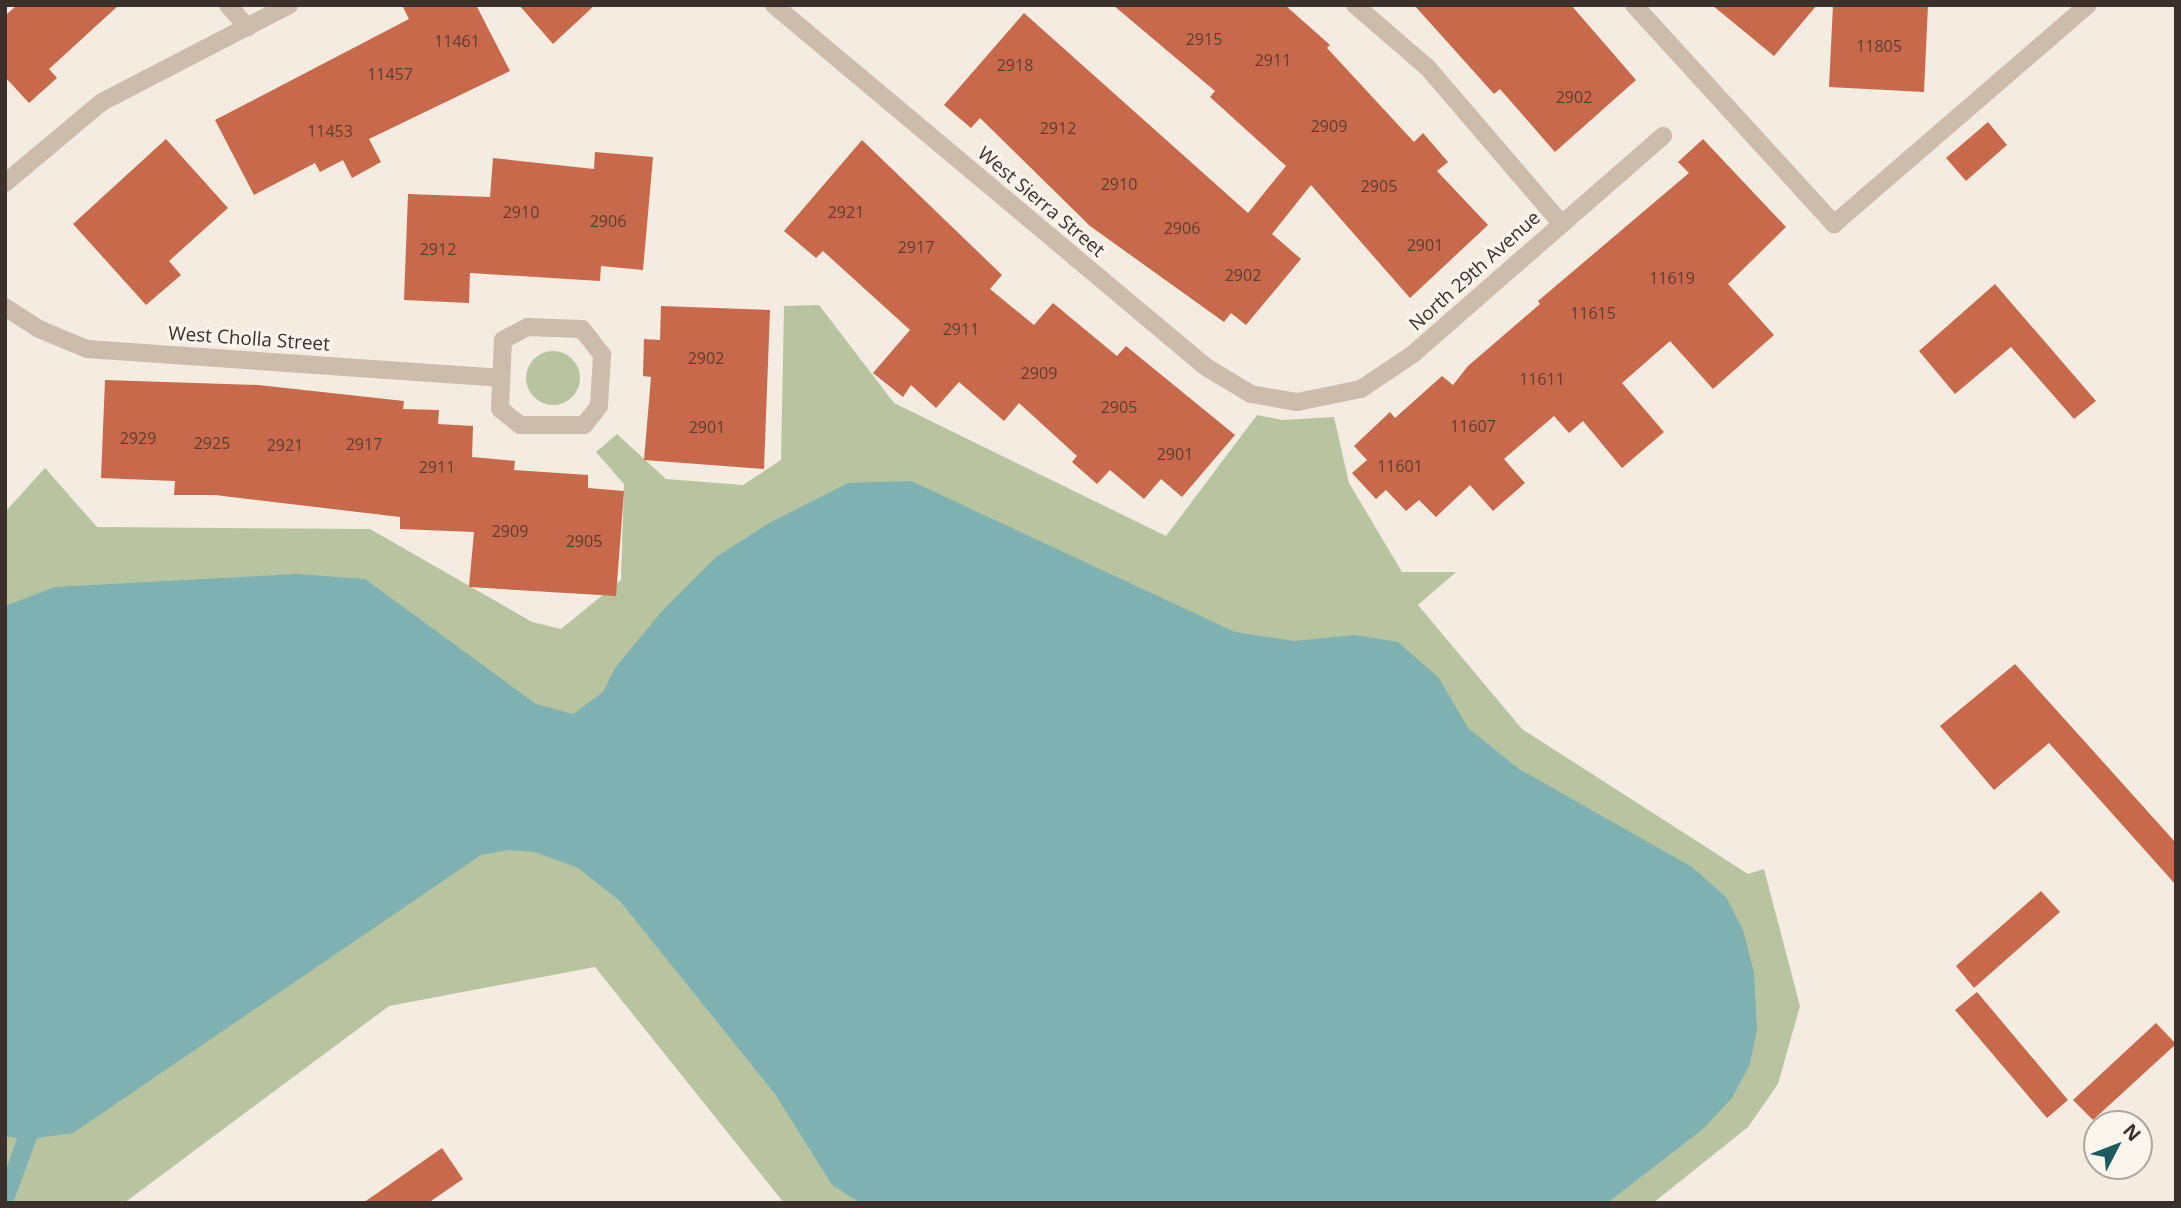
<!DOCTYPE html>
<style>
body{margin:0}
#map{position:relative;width:2181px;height:1208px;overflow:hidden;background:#f4ebe1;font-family:"Open Sans",sans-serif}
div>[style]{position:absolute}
.green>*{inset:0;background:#b8c4a0}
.round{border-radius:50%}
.water>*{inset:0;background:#7fb0b2}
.building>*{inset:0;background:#c8694b}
.lane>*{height:18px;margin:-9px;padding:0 9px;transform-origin:9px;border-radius:9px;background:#cdbbac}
.street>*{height:18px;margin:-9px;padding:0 9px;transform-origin:9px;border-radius:9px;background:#cdbbac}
span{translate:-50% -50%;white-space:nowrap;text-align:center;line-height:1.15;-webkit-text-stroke:6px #fbf5ee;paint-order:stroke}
.number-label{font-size:16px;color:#5e3e33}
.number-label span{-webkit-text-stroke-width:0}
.street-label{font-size:19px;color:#3b302b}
.frame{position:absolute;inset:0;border:7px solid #3b302b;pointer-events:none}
.north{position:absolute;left:2083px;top:1110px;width:70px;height:70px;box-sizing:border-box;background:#fbf5ee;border:2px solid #aea6a0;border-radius:50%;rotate:48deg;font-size:19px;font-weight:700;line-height:28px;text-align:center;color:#3b302b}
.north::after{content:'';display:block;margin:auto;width:24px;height:32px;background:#1f5a5e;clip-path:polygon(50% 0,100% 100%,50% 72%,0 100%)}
</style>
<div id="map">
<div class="green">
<i style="clip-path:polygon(819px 305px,894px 403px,1166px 536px,1257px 415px,1282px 420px,1334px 417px,1349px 483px,1402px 572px,1456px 572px,1418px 605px,1522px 729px,1748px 874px,1764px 869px,1800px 1006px,1778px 1084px,1748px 1127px,1653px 1203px,784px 1203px,595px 967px,389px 1006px,124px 1203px,5px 1203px,5px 512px,45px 468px,97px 527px,370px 529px,532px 622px,561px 629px,621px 580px,624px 484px,596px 452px,617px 434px,666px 479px,743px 485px,781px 460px,784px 306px)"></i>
<i class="round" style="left:526px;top:351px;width:54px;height:54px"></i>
</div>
<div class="water">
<i style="clip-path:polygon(911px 481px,1235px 632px,1294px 641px,1355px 635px,1398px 642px,1439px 678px,1468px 728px,1519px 769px,1692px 867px,1726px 897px,1743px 930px,1754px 973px,1757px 1029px,1750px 1064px,1732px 1098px,1703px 1129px,1607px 1203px,861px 1203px,832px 1185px,775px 1094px,620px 901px,578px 868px,535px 852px,508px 850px,481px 855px,73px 1133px,37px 1138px,13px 1203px,5px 1203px,5px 1173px,17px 1138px,5px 1136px,5px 606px,55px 587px,297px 574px,365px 579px,536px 704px,573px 714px,603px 692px,615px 668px,662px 611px,716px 557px,769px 523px,848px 483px)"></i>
</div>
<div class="building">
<i style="clip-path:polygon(17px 5px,119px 5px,49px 69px,57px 78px,29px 103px,5px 77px,5px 16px)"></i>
<i style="clip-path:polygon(402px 5px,476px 5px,510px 71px,369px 139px,381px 162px,352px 178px,343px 160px,320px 172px,315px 163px,254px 195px,215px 120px,409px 19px)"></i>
<i style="clip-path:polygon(519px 5px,595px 5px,553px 44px)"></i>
<i style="clip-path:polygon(1113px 5px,1285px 5px,1330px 45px,1327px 48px,1414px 142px,1423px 133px,1448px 162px,1437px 171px,1488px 225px,1410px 298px,1311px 185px,1272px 234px,1301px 259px,1246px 325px,1231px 313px,1224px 322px,1090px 226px,980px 118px,971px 128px,944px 105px,1024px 13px,1248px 213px,1286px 166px,1210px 97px,1215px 91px)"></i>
<i style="clip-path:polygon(1414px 5px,1571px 5px,1636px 80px,1555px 152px,1500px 89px,1494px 94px)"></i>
<i style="clip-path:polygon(1712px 5px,1817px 5px,1774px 56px)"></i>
<i style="clip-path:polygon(1833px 5px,1928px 5px,1924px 92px,1829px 87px)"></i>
<i style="clip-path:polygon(1988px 122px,2007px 145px,1966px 181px,1946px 158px)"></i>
<i style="clip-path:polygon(166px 139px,228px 208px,169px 261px,181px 275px,146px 305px,73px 224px)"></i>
<i style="clip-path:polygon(1703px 139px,1786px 227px,1728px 284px,1774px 335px,1713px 389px,1670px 341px,1622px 383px,1664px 432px,1622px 468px,1583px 421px,1569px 433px,1554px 416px,1504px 459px,1525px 483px,1493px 511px,1470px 485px,1436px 517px,1419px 500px,1406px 511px,1386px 490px,1376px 499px,1352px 473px,1367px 460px,1354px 446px,1390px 412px,1395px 418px,1442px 376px,1453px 385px,1468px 366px,1540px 304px,1538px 301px,1689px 173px,1678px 162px)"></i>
<i style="clip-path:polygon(862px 140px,1002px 275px,990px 289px,1034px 325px,1053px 303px,1117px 356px,1126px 346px,1235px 435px,1182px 497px,1161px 479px,1144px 499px,1110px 470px,1097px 484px,1072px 462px,1077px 456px,1019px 403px,1004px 421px,959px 382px,936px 408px,911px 385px,903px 397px,873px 373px,910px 330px,823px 251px,816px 258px,784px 231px)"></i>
<i style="clip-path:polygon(595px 152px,653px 157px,643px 270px,601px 266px,600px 281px,470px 273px,469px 303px,404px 300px,408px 194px,490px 197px,493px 158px,594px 169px)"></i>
<i style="clip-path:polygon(1995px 284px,2096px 401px,2074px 419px,2011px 347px,1955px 394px,1919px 351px)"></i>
<i style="clip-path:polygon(661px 306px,770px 310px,764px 469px,644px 460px,651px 377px,643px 376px,644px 339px,660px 340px)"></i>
<i style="clip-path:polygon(105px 380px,258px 385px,404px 401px,403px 409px,439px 410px,438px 424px,473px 426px,472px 457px,515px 461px,514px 470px,588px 475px,588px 488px,624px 491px,616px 596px,469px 587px,474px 532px,400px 529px,400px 517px,215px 495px,174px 495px,175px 481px,101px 478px)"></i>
<i style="clip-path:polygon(2015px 664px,2176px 843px,2176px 885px,2049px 743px,1994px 790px,1940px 726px)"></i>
<i style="clip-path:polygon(2041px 891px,2060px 912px,1974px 988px,1956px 966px)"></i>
<i style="clip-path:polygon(1977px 992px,2068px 1100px,2047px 1118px,1955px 1010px)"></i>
<i style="clip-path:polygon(2156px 1023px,2176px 1044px,2093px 1120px,2073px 1100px)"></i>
<i style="clip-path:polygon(442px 1148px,463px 1179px,428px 1203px,363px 1203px)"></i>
</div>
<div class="lane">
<i style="left:1634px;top:5px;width:297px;rotate:47.6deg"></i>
<i style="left:1834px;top:224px;width:335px;rotate:-40.8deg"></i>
</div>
<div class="street">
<i style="left:228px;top:5px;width:30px;rotate:49deg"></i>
<i style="left:774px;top:5px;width:564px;rotate:39.96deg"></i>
<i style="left:1206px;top:367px;width:52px;rotate:31deg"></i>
<i style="left:1251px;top:394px;width:47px;rotate:9.9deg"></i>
<i style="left:1297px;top:402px;width:65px;rotate:-11.5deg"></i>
<i style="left:1361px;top:389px;width:63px;rotate:-33.9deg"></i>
<i style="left:1413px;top:354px;width:332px;rotate:-41.1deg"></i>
<i style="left:1355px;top:5px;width:96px;rotate:40.8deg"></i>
<i style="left:1428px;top:68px;width:203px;rotate:49.4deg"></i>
<i style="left:5px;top:183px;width:126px;rotate:-39.9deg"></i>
<i style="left:102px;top:102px;width:211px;rotate:-27.4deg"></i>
<i style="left:5px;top:307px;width:40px;rotate:32.9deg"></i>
<i style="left:39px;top:329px;width:52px;rotate:22.6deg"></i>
<i style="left:87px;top:349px;width:413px;rotate:4deg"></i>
<i style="left:527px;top:327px;width:55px;rotate:2.1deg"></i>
<i style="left:582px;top:329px;width:33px;rotate:52deg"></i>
<i style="left:602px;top:355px;width:51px;rotate:93.4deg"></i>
<i style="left:599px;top:406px;width:24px;rotate:128deg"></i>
<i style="left:584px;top:425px;width:64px;rotate:180deg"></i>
<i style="left:520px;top:425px;width:26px;rotate:-141deg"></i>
<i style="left:500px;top:409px;width:69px;rotate:-87.5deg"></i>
<i style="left:503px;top:340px;width:27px;rotate:-28deg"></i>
</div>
<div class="number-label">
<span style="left:1204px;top:39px">2915</span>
<span style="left:457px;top:41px">11461</span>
<span style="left:1879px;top:46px">11805</span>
<span style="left:1273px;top:60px">2911</span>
<span style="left:1015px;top:65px">2918</span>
<span style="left:390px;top:74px">11457</span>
<span style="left:1574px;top:97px">2902</span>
<span style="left:1329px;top:126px">2909</span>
<span style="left:1058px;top:128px">2912</span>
<span style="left:330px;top:131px">11453</span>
<span style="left:1119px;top:184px">2910</span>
<span style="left:1379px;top:186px">2905</span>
<span style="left:521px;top:212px">2910</span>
<span style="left:846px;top:212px">2921</span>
<span style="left:608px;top:221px">2906</span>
<span style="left:1182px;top:228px">2906</span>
<span style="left:1425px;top:245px">2901</span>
<span style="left:916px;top:247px">2917</span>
<span style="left:438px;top:249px">2912</span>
<span style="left:1243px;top:275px">2902</span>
<span style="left:1672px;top:278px">11619</span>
<span style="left:1593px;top:313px">11615</span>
<span style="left:961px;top:329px">2911</span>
<span style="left:706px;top:358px">2902</span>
<span style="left:1039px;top:373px">2909</span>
<span style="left:1542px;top:379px">11611</span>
<span style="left:1119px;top:407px">2905</span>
<span style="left:1473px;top:426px">11607</span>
<span style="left:707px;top:427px">2901</span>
<span style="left:138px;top:438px">2929</span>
<span style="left:212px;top:443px">2925</span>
<span style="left:364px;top:444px">2917</span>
<span style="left:285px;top:445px">2921</span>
<span style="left:1175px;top:454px">2901</span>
<span style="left:1400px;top:466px">11601</span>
<span style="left:437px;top:467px">2911</span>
<span style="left:510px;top:531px">2909</span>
<span style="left:584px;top:541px">2905</span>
</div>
<div class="street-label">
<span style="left:1041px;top:202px;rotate:40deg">West Sierra Street</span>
<span style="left:1475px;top:271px;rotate:-42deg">North 29th Avenue</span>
<span style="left:249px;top:339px;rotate:4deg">West Cholla Street</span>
</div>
<div class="frame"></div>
<div class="north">N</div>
</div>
